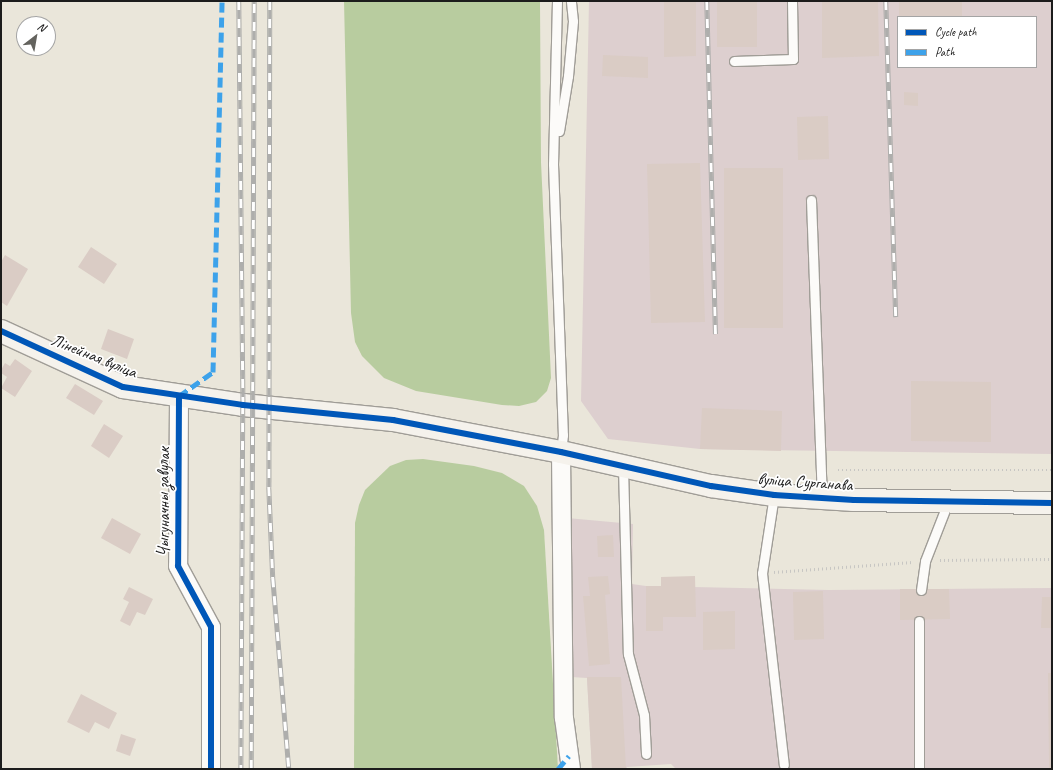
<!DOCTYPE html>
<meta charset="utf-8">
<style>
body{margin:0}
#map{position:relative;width:1053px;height:770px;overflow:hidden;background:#eae6da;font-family:Caveat,sans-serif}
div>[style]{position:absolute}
.industrial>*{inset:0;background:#ddcfcf}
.forest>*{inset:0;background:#b8cc9f}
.building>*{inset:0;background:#daccc5}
.path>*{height:2.5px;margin-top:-1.25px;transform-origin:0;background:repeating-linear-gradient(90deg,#c7c6c3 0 1px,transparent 0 4px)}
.roads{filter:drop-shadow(1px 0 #a09d97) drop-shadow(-1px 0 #a09d97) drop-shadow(0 1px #a09d97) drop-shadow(0 -1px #a09d97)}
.lane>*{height:9px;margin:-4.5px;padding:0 4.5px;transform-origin:4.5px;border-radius:4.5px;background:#fcfbf9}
.street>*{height:18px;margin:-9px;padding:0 9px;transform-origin:9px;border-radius:9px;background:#fcfbf9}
.secondary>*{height:22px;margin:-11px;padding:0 11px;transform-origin:11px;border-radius:11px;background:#f5f2ec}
.rail>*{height:4.5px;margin-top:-2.25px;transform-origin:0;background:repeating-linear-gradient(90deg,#fff 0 9px,#aeaeac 0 18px);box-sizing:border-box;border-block:1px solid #aeaeac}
.quiet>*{height:5px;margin-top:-2.5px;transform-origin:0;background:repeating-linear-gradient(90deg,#3da2ea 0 10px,transparent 0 15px)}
.cycleway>*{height:6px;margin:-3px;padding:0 3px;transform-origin:3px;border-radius:3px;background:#0057b8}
span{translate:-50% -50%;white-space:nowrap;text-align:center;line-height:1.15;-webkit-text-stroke:3.5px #fff;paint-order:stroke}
.street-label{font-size:17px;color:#1c1c1c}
.frame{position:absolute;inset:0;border:2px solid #1c1c1c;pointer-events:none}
.legend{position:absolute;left:897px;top:16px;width:140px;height:52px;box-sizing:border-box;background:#fff;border:1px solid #a4a4a4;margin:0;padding:5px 7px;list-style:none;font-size:12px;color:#1c1c1c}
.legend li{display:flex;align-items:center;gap:8px;height:20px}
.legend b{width:20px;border:1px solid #a4a4a4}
.north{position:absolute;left:16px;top:16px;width:40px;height:40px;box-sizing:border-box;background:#fff;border:1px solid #a4a4a4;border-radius:50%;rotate:31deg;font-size:11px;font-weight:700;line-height:16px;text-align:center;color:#1c1c1c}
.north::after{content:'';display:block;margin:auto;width:14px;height:18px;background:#64635e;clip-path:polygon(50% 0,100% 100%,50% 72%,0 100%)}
</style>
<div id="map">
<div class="industrial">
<i style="clip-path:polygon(evenodd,589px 1px,1052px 1px,1052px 454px,700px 449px,608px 439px,581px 401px,589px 1px,898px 17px,1036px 17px,1036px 67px,898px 67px,898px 17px)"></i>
<i style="clip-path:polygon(567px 518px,633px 524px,632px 584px,646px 586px,829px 590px,1052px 588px,1052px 769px,676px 769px,671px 764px,627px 767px,626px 769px,592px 769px,587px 678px,571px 677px)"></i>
</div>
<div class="forest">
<i style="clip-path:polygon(344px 1px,540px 1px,541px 162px,551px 378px,547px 391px,536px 402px,519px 406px,502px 405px,416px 391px,384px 378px,362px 356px,355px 342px,351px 313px)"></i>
<i style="clip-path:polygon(423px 459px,474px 466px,502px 473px,524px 486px,537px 506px,544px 530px,558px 769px,354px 769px,355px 523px,359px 505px,365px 490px,390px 466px,406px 460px)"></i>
</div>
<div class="building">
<i style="clip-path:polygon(664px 1px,696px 1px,696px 56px,664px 57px)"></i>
<i style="clip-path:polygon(717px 1px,757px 1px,757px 47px,717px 47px)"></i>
<i style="clip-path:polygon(822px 1px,878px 1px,879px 56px,822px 58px)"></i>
<i style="clip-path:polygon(899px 1px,962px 1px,962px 17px,899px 17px)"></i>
<i style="clip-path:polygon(603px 55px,648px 57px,648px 78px,602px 76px)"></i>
<i style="clip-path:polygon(904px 92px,918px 93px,918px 106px,904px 105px)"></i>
<i style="clip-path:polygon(828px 116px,829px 159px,798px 160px,797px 117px)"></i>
<i style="clip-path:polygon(700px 163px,705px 322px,651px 323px,647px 164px)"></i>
<i style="clip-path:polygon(724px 168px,783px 168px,783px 328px,724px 328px)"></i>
<i style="clip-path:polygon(91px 247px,117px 264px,104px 284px,78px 267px)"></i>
<i style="clip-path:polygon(5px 255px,28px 269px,7px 306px,1px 302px,1px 262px)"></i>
<i style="clip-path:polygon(108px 329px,134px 339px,127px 359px,101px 349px)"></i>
<i style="clip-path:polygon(15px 359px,32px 371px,15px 397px,1px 388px,7px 377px,1px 373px,1px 370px,5px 363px,10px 366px)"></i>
<i style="clip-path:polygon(911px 381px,991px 382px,991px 442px,911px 441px)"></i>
<i style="clip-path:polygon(75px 384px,103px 401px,94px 415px,66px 398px)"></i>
<i style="clip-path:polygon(702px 408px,782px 411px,781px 451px,700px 449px)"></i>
<i style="clip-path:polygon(104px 424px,123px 436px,109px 458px,91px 446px)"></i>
<i style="clip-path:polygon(112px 518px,141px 534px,130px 554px,101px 538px)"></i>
<i style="clip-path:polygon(613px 535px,614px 557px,598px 557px,597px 536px)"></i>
<i style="clip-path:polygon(608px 576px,610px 594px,605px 595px,610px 664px,589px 666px,583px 596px,590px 596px,588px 577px)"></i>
<i style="clip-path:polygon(695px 576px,696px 617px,663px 617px,663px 631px,646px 631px,646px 586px,661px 586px,661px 577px)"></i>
<i style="clip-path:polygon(129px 587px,153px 599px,145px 615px,137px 612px,130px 626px,120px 621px,129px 602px,123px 599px)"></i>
<i style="clip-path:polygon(900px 589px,949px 589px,950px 619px,900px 620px)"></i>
<i style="clip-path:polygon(823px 591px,824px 639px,794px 640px,793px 592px)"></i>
<i style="clip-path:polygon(1042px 597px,1052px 597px,1052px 628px,1041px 628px)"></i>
<i style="clip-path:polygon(735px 611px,735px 649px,703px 650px,703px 612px)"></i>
<i style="clip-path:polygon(1048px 673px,1052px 673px,1052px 769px,1049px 769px)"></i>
<i style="clip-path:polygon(587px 677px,621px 677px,626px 769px,592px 769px)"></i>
<i style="clip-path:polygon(81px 694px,117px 713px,109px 729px,95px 722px,89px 733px,67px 722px)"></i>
<i style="clip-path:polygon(121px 734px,136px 739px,130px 756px,116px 751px)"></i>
</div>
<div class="path">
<i style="left:838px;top:470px;width:214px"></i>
<i style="left:940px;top:560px;width:112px;rotate:-0.5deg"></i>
<i style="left:774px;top:572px;width:139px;rotate:-4.1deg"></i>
</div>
<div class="roads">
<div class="lane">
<i style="left:557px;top:1px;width:163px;rotate:91.4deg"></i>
<i style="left:553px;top:164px;width:271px;rotate:87.9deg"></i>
<i style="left:563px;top:435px;width:17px;rotate:97deg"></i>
<i style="left:734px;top:61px;width:59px;rotate:-1.9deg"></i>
<i style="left:793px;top:59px;width:58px;rotate:-91deg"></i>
<i style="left:559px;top:131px;width:56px;rotate:-80.7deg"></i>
<i style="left:568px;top:76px;width:55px;rotate:-84.8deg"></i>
<i style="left:573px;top:21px;width:20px;rotate:-96deg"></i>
<i style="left:811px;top:200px;width:298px;rotate:87.9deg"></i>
<i style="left:623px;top:467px;width:187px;rotate:88.5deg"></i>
<i style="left:628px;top:654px;width:63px;rotate:75.3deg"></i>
<i style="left:644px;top:715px;width:39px;rotate:87deg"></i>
<i style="left:774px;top:495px;width:79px;rotate:98.7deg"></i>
<i style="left:762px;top:573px;width:193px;rotate:83.5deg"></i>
<i style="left:921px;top:590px;width:29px;rotate:-82deg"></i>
<i style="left:925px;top:561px;width:63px;rotate:-68.7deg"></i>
<i style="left:919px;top:621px;width:148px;rotate:90deg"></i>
</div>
<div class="street">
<i style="left:179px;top:396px;width:170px;rotate:90.3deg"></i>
<i style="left:178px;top:566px;width:69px;rotate:61.6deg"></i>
<i style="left:211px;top:627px;width:142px;rotate:90deg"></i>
<i style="left:561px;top:452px;width:266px;rotate:89.4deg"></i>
<i style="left:564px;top:718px;width:51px;rotate:82.2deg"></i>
</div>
<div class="secondary">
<i style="left:1px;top:331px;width:134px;rotate:24.7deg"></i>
<i style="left:123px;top:387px;width:121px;rotate:8.5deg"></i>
<i style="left:243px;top:405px;width:151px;rotate:5.7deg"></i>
<i style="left:393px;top:420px;width:171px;rotate:10.8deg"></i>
<i style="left:561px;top:452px;width:154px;rotate:12.8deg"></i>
<i style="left:711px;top:486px;width:64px;rotate:8.1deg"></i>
<i style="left:774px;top:495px;width:80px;rotate:3.6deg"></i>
<i style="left:854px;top:500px;width:198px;rotate:0.9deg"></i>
</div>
</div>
<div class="rail">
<i style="left:239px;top:1px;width:404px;rotate:89.4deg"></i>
<i style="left:243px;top:405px;width:364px;rotate:90.3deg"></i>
<i style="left:270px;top:1px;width:486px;rotate:90.1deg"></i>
<i style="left:269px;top:487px;width:91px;rotate:87.5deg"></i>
<i style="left:273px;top:578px;width:192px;rotate:85.2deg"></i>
<i style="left:707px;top:1px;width:333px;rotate:88.5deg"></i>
<i style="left:886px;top:1px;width:316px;rotate:88.2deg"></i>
<i style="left:251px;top:769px;width:768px;rotate:-89.78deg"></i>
</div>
<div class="quiet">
<i style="left:179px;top:396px;width:42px;rotate:-35.2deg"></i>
<i style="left:213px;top:372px;width:371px;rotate:-88.6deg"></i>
<i style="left:558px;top:769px;width:17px;rotate:-50deg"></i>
</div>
<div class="cycleway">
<i style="left:1px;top:331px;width:134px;rotate:24.7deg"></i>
<i style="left:123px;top:387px;width:121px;rotate:8.5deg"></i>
<i style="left:243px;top:405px;width:151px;rotate:5.7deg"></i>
<i style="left:393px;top:420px;width:171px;rotate:10.8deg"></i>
<i style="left:561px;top:452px;width:154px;rotate:12.8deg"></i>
<i style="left:711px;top:486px;width:64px;rotate:8.1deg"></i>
<i style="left:774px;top:495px;width:80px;rotate:3.6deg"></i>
<i style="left:854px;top:500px;width:198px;rotate:0.9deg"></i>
<i style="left:179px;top:396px;width:170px;rotate:90.3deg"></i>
<i style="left:178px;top:566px;width:69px;rotate:61.6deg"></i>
<i style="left:211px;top:627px;width:142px;rotate:90deg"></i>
</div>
<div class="street-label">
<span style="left:94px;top:356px;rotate:22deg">Лінейная вуліца</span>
<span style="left:805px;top:482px;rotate:4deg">вуліца Сурганава</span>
<span style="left:164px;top:502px;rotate:-90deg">Чыгуначны завулак</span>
</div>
<div class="frame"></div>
<ul class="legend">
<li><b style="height:5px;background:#0057b8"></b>Cycle path</li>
<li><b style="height:5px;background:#3da2ea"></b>Path</li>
</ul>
<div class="north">N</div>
</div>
